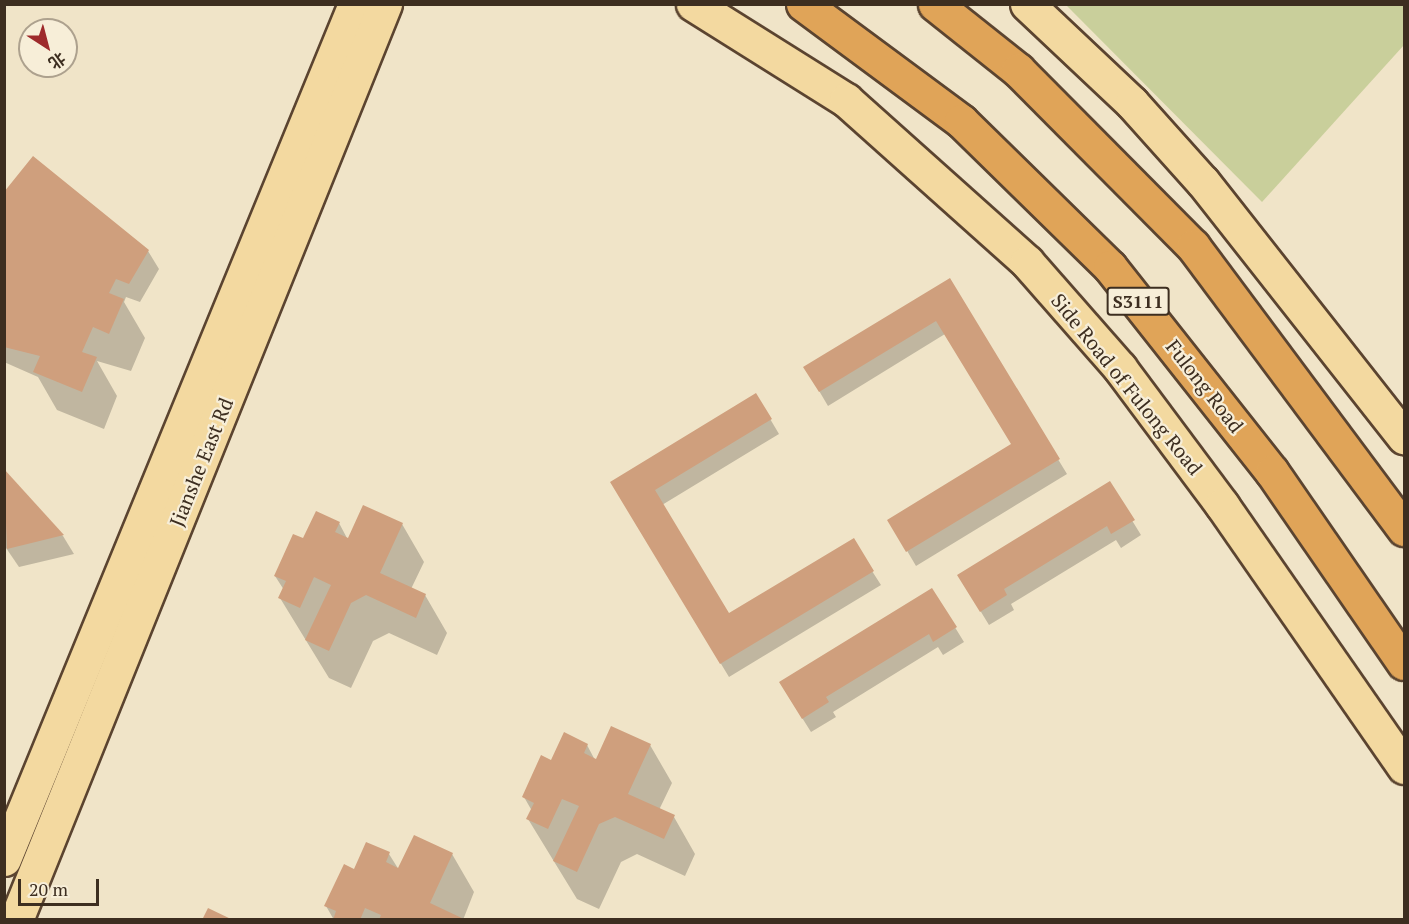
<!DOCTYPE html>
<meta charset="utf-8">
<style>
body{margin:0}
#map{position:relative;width:1409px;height:924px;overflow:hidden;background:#f0e4c8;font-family:"PT Serif","Noto Sans SC",serif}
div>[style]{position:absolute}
.green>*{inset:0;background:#c9cf9b}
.shadow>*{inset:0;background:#0003}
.building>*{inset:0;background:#cf9f7d}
.roads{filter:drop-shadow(2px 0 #5b4430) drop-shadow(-2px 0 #5b4430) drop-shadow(0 2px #5b4430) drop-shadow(0 -2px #5b4430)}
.major>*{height:33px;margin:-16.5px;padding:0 16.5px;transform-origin:16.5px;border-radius:16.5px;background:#f3d9a0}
.highway>*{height:33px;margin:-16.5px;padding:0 16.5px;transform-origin:16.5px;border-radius:16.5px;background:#e0a458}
span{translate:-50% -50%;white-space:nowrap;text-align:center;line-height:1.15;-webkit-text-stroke:4.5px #f7eed8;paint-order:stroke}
.shield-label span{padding:2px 4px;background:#f7eed8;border:2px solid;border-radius:4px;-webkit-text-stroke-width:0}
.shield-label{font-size:18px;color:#3d2e20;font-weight:700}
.street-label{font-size:20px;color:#3d2e20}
.frame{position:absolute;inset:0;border:6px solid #3d2e20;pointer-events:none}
.north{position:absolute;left:18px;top:18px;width:60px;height:60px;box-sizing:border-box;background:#f7eed8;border:2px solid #ada18e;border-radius:50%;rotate:144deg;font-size:16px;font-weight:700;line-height:24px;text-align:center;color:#3d2e20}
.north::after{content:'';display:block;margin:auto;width:21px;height:27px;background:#9e2a2b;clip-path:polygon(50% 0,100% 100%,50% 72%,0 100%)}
.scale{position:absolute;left:18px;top:879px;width:81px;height:27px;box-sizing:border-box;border:3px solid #3d2e20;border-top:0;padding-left:8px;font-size:18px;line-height:21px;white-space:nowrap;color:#3d2e20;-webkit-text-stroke:4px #f7eed8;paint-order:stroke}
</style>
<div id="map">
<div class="green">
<i style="clip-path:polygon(1066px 5px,1404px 5px,1404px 45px,1262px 202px)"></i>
</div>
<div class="shadow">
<i style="clip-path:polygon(4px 195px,148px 251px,159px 269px,140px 302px,126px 297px,124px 302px,145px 338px,131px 371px,97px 361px,117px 396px,104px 429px,57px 410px,38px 377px,4px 362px)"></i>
<i style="clip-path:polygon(949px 280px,1067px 474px,916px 566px,889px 520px,1013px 445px,945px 334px,828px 406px,805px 367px)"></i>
<i style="clip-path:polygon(756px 395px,779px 434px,662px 505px,729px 615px,872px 571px,881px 585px,729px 677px,620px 497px)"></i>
<i style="clip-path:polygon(4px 471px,63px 536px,74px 554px,19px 567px,4px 545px)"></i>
<i style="clip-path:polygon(1109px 483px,1141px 535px,1121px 548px,1116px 540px,1011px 604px,1014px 610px,989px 625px,967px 589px)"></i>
<i style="clip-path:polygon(339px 523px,348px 540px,402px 524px,424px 562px,411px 589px,425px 595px,447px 633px,437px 655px,389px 633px,373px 641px,351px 688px,329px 678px,280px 598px,284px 590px,275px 576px,304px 540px)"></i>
<i style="clip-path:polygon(932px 590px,964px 642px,943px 655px,938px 647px,833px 712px,836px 717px,811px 732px,789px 697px)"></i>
<i style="clip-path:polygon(587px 745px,596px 762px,650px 745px,672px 783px,659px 810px,674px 817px,695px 854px,685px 876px,637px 854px,621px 862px,599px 909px,577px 899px,528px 819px,532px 811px,524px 797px,552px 762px)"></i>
<i style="clip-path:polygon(389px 854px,399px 870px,452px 854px,474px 892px,463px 920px,334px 920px,326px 906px,354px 871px)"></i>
</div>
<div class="building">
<i style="clip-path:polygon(33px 156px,149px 250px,129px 284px,116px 279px,109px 293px,124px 299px,109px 334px,93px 327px,82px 352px,97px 357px,82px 392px,33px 372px,40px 356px,4px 347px,4px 192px)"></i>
<i style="clip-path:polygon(950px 278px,1060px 459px,906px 552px,887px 520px,1011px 444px,936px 321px,819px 392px,803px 367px)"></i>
<i style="clip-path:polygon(756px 393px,772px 419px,655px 490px,729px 613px,854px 538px,874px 571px,720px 664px,610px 482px)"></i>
<i style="clip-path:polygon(4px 469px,64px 535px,7px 549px)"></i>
<i style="clip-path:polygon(1110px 481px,1135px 520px,1111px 534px,1107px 526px,1004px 589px,1007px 595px,980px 612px,957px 575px)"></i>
<i style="clip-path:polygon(363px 505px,403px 523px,380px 573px,426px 594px,416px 618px,366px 595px,351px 603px,329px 651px,305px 640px,331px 585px,314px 577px,300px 608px,278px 598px,286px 581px,274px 576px,293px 534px,303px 538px,316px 511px,340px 522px,335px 532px,348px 538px)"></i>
<i style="clip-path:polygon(932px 588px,957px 627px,933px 642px,929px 634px,826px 697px,829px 702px,802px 719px,779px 682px)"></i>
<i style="clip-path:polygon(611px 726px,651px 744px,628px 794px,675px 815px,664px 839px,615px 817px,599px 824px,577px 872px,553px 861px,579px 806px,562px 799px,548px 829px,526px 819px,534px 803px,522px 797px,541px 755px,551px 760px,564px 732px,588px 744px,584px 753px,596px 759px)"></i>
<i style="clip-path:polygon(414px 835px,453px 853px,430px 903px,466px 920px,379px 920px,381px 915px,365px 908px,360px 920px,333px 920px,336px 911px,324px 906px,344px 864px,354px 869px,366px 842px,390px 852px,386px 862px,398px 868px)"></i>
<i style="clip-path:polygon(208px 908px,233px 920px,202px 920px)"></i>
</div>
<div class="roads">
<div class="major">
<i style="left:693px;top:4px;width:181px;rotate:32.1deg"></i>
<i style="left:846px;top:100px;width:243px;rotate:41.8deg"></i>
<i style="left:1027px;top:262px;width:141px;rotate:48.7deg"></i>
<i style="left:1120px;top:368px;width:171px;rotate:53.3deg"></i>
<i style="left:1222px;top:505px;width:319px;rotate:55.2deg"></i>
<i style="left:1027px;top:4px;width:144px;rotate:43.3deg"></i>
<i style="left:1132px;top:103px;width:106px;rotate:48.1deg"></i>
<i style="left:1203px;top:182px;width:325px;rotate:51.8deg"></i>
<i style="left:4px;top:859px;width:924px;rotate:-67.68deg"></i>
<i style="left:16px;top:920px;width:988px;rotate:-68.06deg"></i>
</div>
<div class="highway">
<i style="left:803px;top:4px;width:197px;rotate:36.5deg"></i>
<i style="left:961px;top:121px;width:209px;rotate:44.4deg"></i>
<i style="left:1110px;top:267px;width:261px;rotate:51.7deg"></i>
<i style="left:1272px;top:472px;width:232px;rotate:55.4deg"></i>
<i style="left:935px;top:4px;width:106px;rotate:38.5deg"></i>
<i style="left:1018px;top:70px;width:248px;rotate:45.2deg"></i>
<i style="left:1193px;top:246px;width:353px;rotate:53.3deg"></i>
</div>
</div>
<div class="shield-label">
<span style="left:1138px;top:301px">S3111</span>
</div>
<div class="street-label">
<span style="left:1127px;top:384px;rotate:51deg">Side Road of Fulong Road</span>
<span style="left:1205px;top:386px;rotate:52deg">Fulong Road</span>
<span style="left:201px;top:462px;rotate:-68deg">Jianshe East Rd</span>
</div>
<div class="frame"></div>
<div class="north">北</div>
<div class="scale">20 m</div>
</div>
